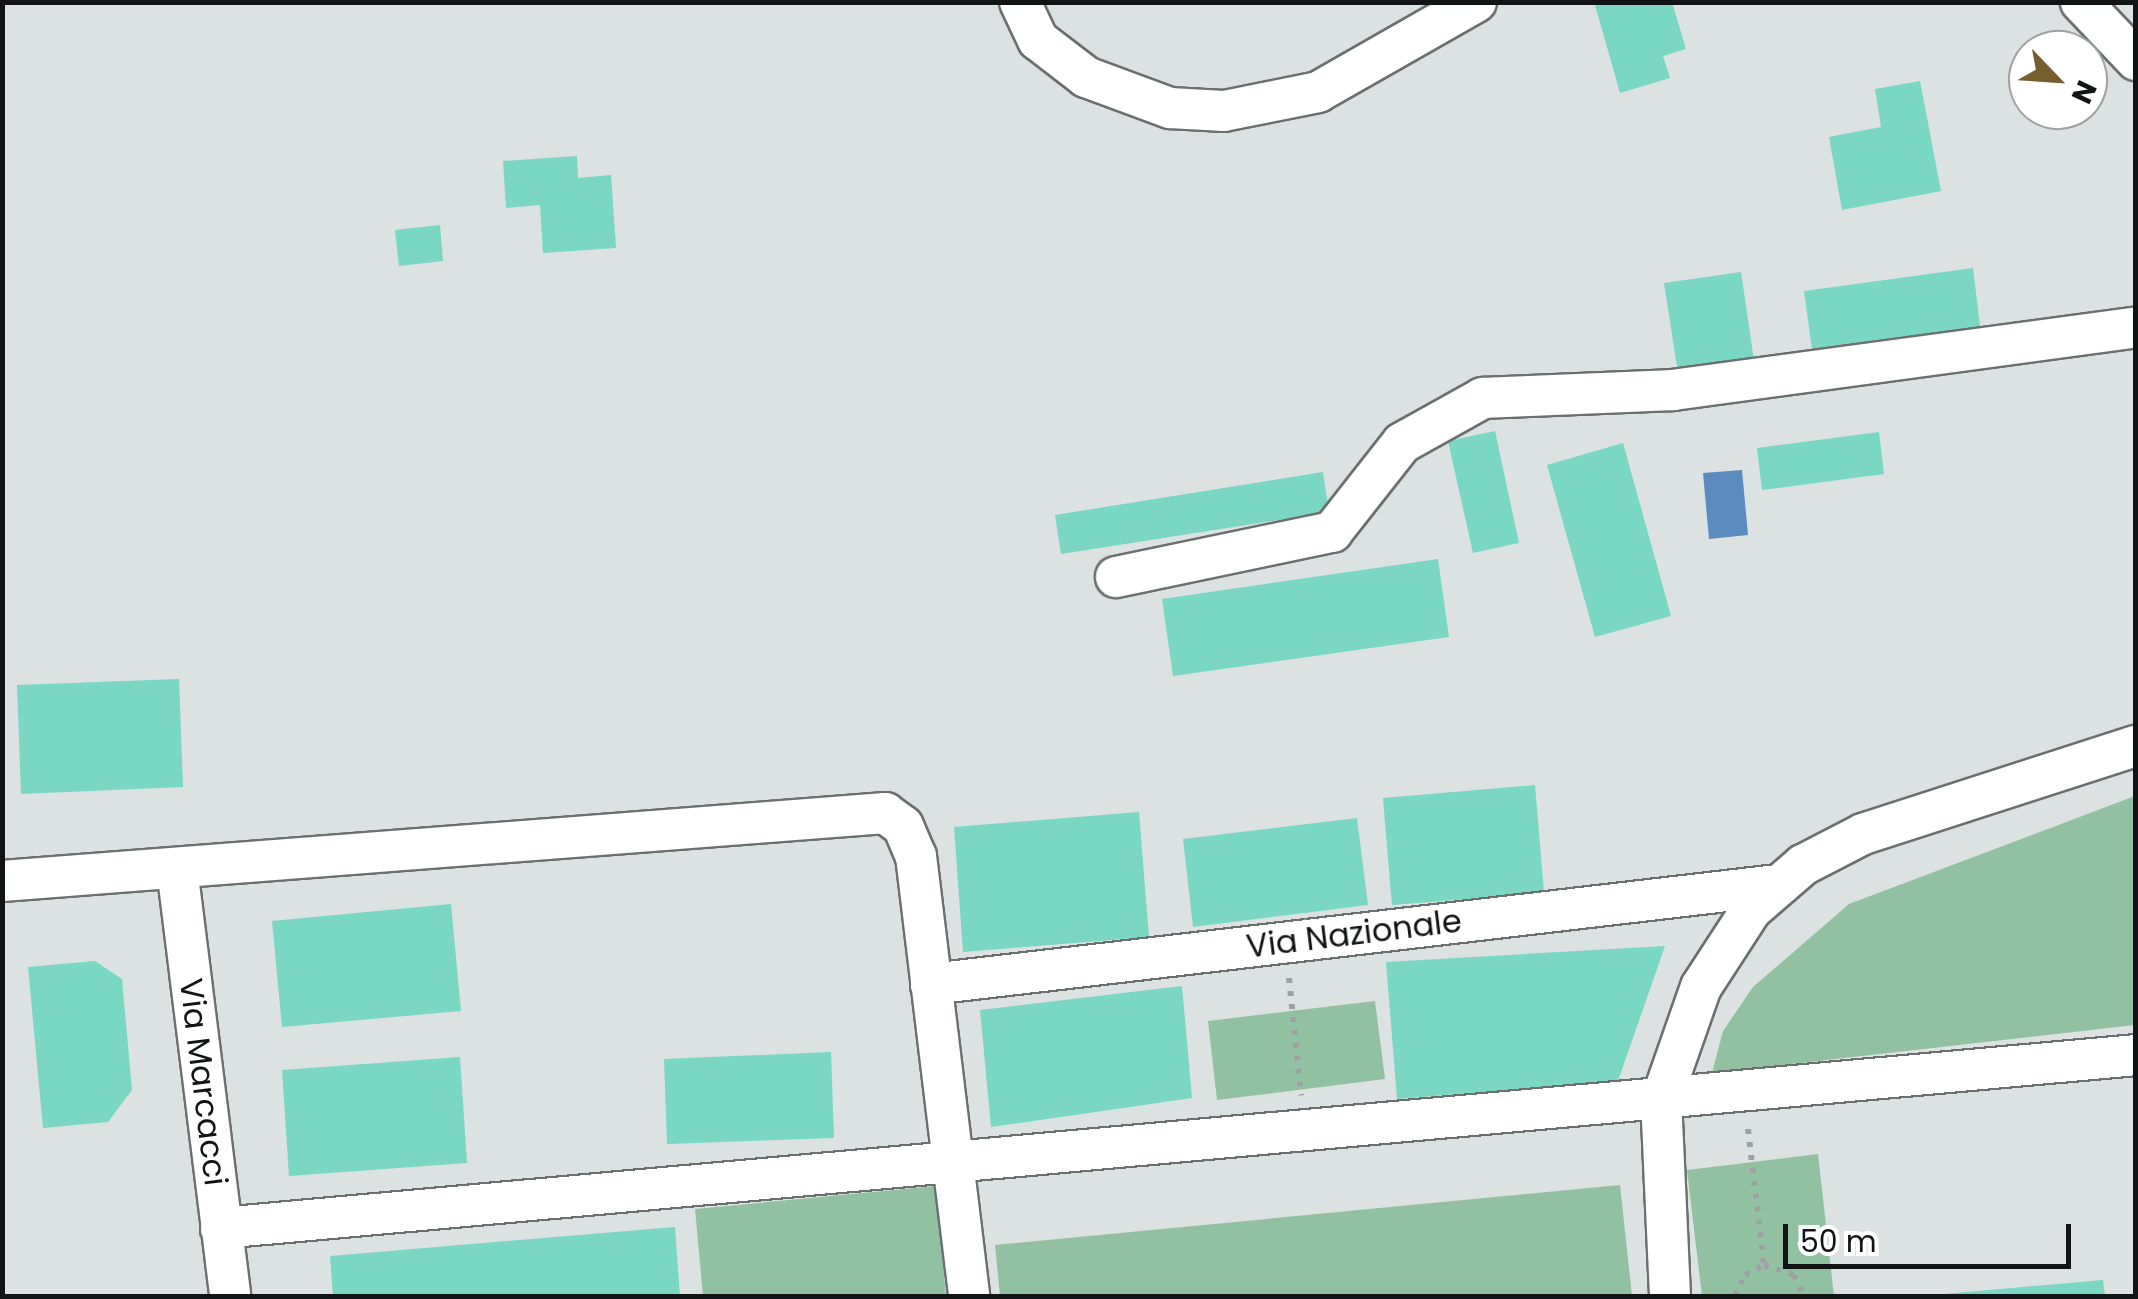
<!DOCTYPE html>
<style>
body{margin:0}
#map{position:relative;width:2138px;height:1299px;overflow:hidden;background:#dce1e1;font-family:Poppins,sans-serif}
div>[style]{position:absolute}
.green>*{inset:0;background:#92c1a1}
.water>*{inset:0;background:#5c8bbf}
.building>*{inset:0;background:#79d7c4}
.path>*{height:6px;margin-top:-3px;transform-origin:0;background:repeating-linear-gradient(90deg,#9ea1a2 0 5px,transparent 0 13px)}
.roads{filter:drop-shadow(2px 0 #6b6f6f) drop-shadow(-2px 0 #6b6f6f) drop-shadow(0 2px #6b6f6f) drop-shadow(0 -2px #6b6f6f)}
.minor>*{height:40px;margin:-20px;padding:0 20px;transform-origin:20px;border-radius:20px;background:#fff}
span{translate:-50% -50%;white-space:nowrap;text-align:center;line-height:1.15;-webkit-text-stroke:8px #fff;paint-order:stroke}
.street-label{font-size:32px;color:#121314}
.frame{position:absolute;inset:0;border:5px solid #121314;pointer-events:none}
.north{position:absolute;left:2008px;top:30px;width:100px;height:100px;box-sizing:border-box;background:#fff;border:2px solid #a0a1a1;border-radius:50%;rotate:115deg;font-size:28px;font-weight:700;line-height:40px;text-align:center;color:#121314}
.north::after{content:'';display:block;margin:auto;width:35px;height:45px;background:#765e2f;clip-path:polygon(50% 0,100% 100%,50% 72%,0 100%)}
.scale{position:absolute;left:1783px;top:1224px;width:288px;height:45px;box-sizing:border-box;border:5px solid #121314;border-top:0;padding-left:12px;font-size:30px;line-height:35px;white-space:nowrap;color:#121314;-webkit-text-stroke:8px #fff;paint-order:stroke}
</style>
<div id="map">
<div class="green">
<i style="clip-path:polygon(2135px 796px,2135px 1025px,1712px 1073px,1723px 1031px,1753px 987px,1849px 904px)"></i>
<i style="clip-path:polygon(1375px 1001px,1385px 1079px,1217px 1100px,1208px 1021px)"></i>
<i style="clip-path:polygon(1818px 1154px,1834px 1296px,1702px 1296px,1687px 1170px)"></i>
<i style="clip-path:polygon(1620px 1185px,1632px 1296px,1000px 1296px,995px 1245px)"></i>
<i style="clip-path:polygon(936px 1186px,946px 1296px,703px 1296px,695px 1209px)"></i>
</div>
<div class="water">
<i style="clip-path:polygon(1742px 470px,1748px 535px,1709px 539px,1703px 473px)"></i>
</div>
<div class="building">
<i style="clip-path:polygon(1672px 2px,1686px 49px,1663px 56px,1670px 78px,1620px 93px,1595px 5px)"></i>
<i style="clip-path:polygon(1920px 81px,1941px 191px,1842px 210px,1829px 137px,1881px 127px,1875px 89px)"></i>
<i style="clip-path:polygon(577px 156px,578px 178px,611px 175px,616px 248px,543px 253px,540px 205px,506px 208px,503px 161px)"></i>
<i style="clip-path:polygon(440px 225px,443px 261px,399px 266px,395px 230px)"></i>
<i style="clip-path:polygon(1973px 268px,1981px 334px,1813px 357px,1804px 291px)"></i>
<i style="clip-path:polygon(1741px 272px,1754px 361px,1678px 373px,1664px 283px)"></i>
<i style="clip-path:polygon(1495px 431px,1519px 543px,1473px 553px,1448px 441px)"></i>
<i style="clip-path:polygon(1879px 432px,1884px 474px,1762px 490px,1757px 448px)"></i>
<i style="clip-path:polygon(1623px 443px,1671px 616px,1595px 637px,1547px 465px)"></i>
<i style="clip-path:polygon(1323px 472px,1329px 512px,1061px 554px,1055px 515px)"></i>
<i style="clip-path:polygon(1438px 559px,1449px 637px,1173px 676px,1162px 599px)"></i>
<i style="clip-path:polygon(179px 679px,183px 787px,21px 794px,17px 685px)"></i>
<i style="clip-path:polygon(1535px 785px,1544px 893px,1392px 905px,1383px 798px)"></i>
<i style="clip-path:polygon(1139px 812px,1149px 937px,963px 952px,954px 827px)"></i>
<i style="clip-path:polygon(1357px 818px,1368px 905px,1193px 927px,1183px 839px)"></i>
<i style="clip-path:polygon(451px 904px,461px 1011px,282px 1027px,272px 921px)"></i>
<i style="clip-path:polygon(1665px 946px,1618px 1081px,1397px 1099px,1386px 962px)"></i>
<i style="clip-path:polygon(95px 961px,122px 979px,132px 1090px,108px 1122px,43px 1128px,28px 967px)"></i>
<i style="clip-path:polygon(1182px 986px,1192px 1098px,991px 1127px,980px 1010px)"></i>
<i style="clip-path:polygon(831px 1052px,834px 1138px,667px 1144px,664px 1059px)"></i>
<i style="clip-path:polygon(460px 1057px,467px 1163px,289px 1176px,282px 1070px)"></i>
<i style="clip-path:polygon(675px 1227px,680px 1296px,333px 1296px,330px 1256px)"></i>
<i style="clip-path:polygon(2103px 1280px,2105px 1296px,1944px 1296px,1944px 1294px)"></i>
</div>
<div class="path">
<i style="left:1289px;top:978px;width:118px;rotate:84.1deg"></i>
<i style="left:1748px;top:1129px;width:137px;rotate:83.3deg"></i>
<i style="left:1735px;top:1296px;width:23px;rotate:-65deg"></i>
<i style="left:1745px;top:1275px;width:21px;rotate:-28deg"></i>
<i style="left:1764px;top:1265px;width:32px;rotate:18deg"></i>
<i style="left:1794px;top:1275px;width:23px;rotate:65deg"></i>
</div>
<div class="roads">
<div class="minor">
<i style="left:1020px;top:2px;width:42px;rotate:64.7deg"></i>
<i style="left:1038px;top:40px;width:61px;rotate:37.6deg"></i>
<i style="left:1086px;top:77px;width:90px;rotate:20.3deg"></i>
<i style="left:1170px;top:108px;width:54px;rotate:3.2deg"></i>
<i style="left:1224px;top:111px;width:96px;rotate:-11.4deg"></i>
<i style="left:1318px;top:92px;width:182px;rotate:-29.7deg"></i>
<i style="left:2081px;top:2px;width:80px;rotate:46.5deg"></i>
<i style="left:1116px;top:577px;width:221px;rotate:-11.8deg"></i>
<i style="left:1332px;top:532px;width:113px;rotate:-51.8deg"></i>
<i style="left:1402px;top:443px;width:93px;rotate:-29.1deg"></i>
<i style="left:1483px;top:398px;width:190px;rotate:-2.4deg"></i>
<i style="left:1673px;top:390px;width:467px;rotate:-7.7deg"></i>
<i style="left:177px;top:868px;width:431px;rotate:82.9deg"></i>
<i style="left:2px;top:881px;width:886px;rotate:-4.4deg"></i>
<i style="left:885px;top:813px;width:22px;rotate:36deg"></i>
<i style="left:903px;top:826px;width:33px;rotate:67deg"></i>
<i style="left:916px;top:856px;width:443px;rotate:83.1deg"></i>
<i style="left:931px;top:984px;width:852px;rotate:-6.67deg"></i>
<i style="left:221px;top:1228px;width:1923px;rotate:-5.16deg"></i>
<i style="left:1670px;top:1296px;width:195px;rotate:-92.6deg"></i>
<i style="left:1661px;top:1101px;width:121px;rotate:-70.7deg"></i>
<i style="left:1701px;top:987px;width:92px;rotate:-57deg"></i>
<i style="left:1751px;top:910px;width:69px;rotate:-40.9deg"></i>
<i style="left:1803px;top:865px;width:68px;rotate:-27.3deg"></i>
<i style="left:1863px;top:834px;width:287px;rotate:-17.9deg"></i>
</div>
</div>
<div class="street-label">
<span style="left:1354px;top:934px;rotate:-7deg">Via Nazionale</span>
<span style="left:203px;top:1082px;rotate:83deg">Via Marcacci</span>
</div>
<div class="frame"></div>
<div class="north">N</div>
<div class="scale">50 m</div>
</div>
